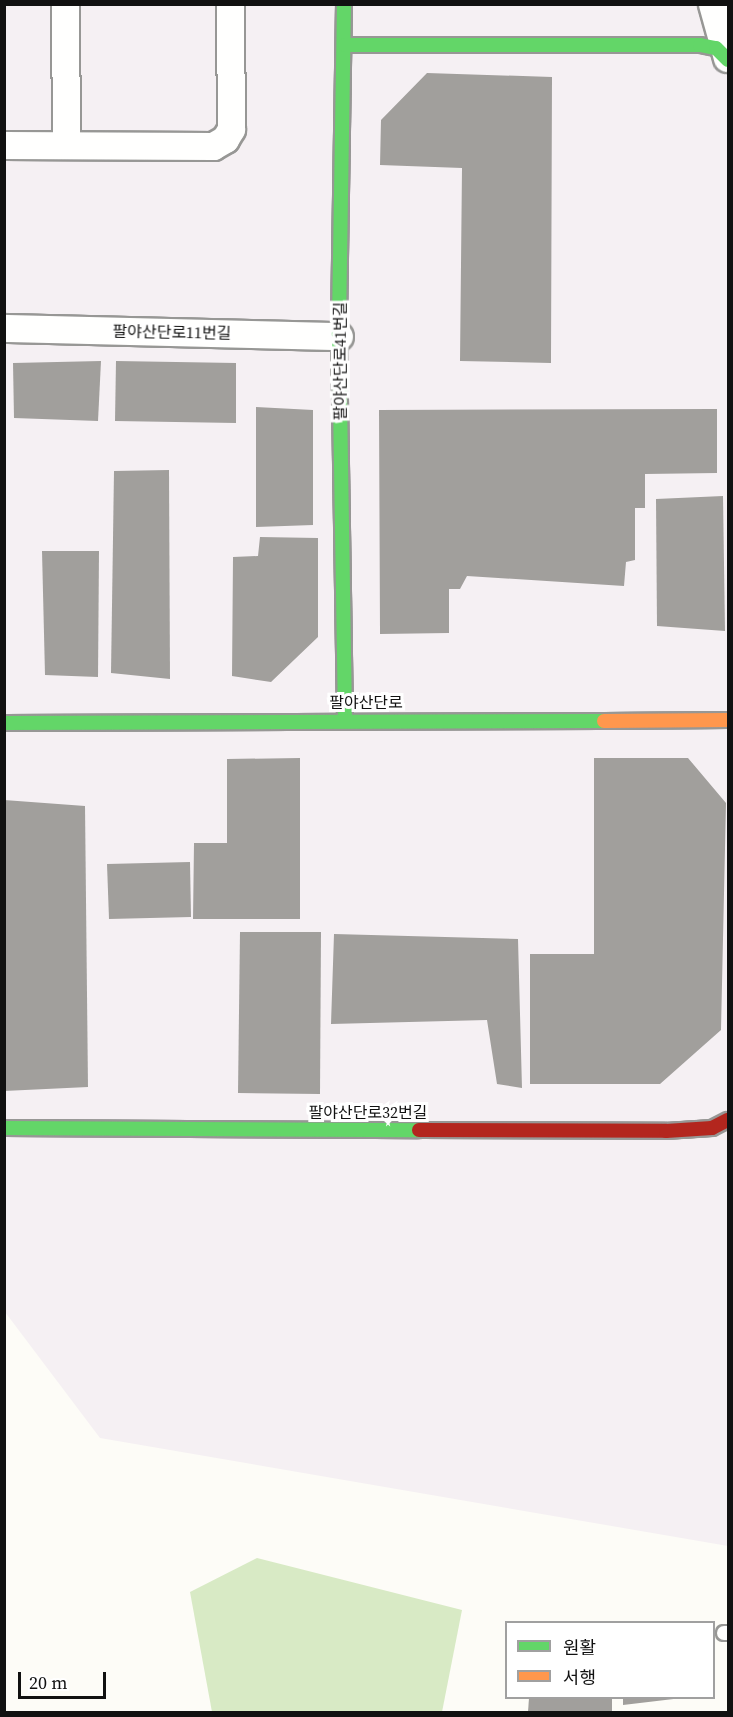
<!DOCTYPE html>
<meta charset="utf-8">
<style>
body{margin:0}
#map{position:relative;width:733px;height:1717px;overflow:hidden;background:#fdfcf7;font-family:"Source Serif 4","Noto Sans KR",serif}
div>[style]{position:absolute}
.industrial>*{inset:0;background:#f5f0f3}
.forest>*{inset:0;background:#d8eac5}
.building>*{inset:0;background:#a19f9c}
.roads{filter:drop-shadow(2px 0 #979795) drop-shadow(-2px 0 #979795) drop-shadow(0 2px #979795) drop-shadow(0 -2px #979795)}
.lane>*{height:14px;margin:-7px;padding:0 7px;transform-origin:7px;border-radius:7px;background:#fffffe}
.street>*{height:27px;margin:-13.5px;padding:0 13.5px;transform-origin:13.5px;border-radius:13.5px;background:#fffffe}
.fast>*{height:14px;margin:-7px;padding:0 7px;transform-origin:7px;border-radius:7px;background:#63d668}
.slow>*{height:14px;margin:-7px;padding:0 7px;transform-origin:7px;border-radius:7px;background:#ff974d}
.jam>*{height:14px;margin:-7px;padding:0 7px;transform-origin:7px;border-radius:7px;background:#b3261e}
span{translate:-50% -50%;white-space:nowrap;text-align:center;line-height:1.15;-webkit-text-stroke:6px #fff;paint-order:stroke}
.street-label{font-size:16px;color:#111}
.frame{position:absolute;inset:0;border:6px solid #111;pointer-events:none}
.legend{position:absolute;left:505px;top:1621px;width:210px;height:78px;box-sizing:border-box;background:#fff;border:2px solid #a0a0a0;margin:0;padding:8px 10px;list-style:none;font-size:18px;color:#111}
.legend li{display:flex;align-items:center;gap:12px;height:30px}
.legend b{width:30px;border:2px solid #a0a0a0}
.scale{position:absolute;left:18px;top:1672px;width:88px;height:27px;box-sizing:border-box;border:3px solid #111;border-top:0;padding-left:8px;font-size:18px;line-height:21px;white-space:nowrap;color:#111;-webkit-text-stroke:4px #fff;paint-order:stroke}
</style>
<div id="map">
<div class="industrial">
<i style="clip-path:polygon(5px 5px,728px 5px,728px 1546px,100px 1438px,5px 1312px)"></i>
</div>
<div class="forest">
<i style="clip-path:polygon(257px 1558px,462px 1610px,442px 1712px,212px 1712px,190px 1592px)"></i>
</div>
<div class="building">
<i style="clip-path:polygon(427px 73px,552px 77px,551px 363px,460px 361px,462px 168px,380px 165px,381px 120px)"></i>
<i style="clip-path:polygon(101px 361px,98px 421px,14px 418px,13px 363px)"></i>
<i style="clip-path:polygon(116px 361px,236px 363px,236px 423px,115px 421px)"></i>
<i style="clip-path:polygon(256px 407px,313px 410px,313px 525px,256px 527px)"></i>
<i style="clip-path:polygon(717px 409px,717px 473px,645px 474px,645px 508px,635px 508px,635px 560px,626px 562px,624px 586px,467px 576px,460px 589px,449px 589px,449px 633px,380px 634px,379px 410px)"></i>
<i style="clip-path:polygon(169px 470px,170px 679px,111px 673px,114px 471px)"></i>
<i style="clip-path:polygon(723px 496px,725px 631px,657px 626px,656px 499px)"></i>
<i style="clip-path:polygon(260px 537px,318px 538px,318px 637px,271px 682px,232px 676px,233px 557px,258px 556px)"></i>
<i style="clip-path:polygon(42px 551px,99px 551px,98px 677px,45px 675px)"></i>
<i style="clip-path:polygon(300px 758px,300px 919px,193px 919px,194px 843px,227px 843px,227px 759px)"></i>
<i style="clip-path:polygon(594px 758px,688px 758px,726px 803px,721px 1030px,660px 1084px,530px 1084px,530px 954px,594px 954px)"></i>
<i style="clip-path:polygon(4px 800px,85px 806px,88px 1087px,4px 1091px)"></i>
<i style="clip-path:polygon(190px 862px,191px 917px,109px 919px,107px 864px)"></i>
<i style="clip-path:polygon(240px 932px,321px 932px,320px 1094px,238px 1093px)"></i>
<i style="clip-path:polygon(334px 934px,518px 939px,522px 1088px,497px 1084px,487px 1020px,331px 1024px)"></i>
<i style="clip-path:polygon(529px 1698px,612px 1698px,612px 1712px,528px 1712px)"></i>
<i style="clip-path:polygon(623px 1698px,682px 1698px,623px 1705px)"></i>
</div>
<div class="roads">
<div class="lane">
<i style="left:724px;top:1633px;width:4px"></i>
</div>
<div class="street">
<i style="left:65px;top:4px;width:140px;rotate:89.6deg"></i>
<i style="left:712px;top:4px;width:56px;rotate:74.5deg"></i>
<i style="left:4px;top:145px;width:209px;rotate:0.3deg"></i>
<i style="left:213px;top:146px;width:14px;rotate:-30deg"></i>
<i style="left:225px;top:139px;width:12px;rotate:-59deg"></i>
<i style="left:231px;top:129px;width:125px;rotate:-90.5deg"></i>
<i style="left:4px;top:328px;width:335px;rotate:1.4deg"></i>
</div>
<div class="fast">
<i style="left:344px;top:4px;width:332px;rotate:90.9deg"></i>
<i style="left:339px;top:336px;width:382px;rotate:89.1deg"></i>
<i style="left:345px;top:45px;width:355px"></i>
<i style="left:700px;top:45px;width:16px;rotate:11deg"></i>
<i style="left:716px;top:48px;width:17px;rotate:45deg"></i>
<i style="left:4px;top:723px;width:600px;rotate:-0.19deg"></i>
<i style="left:4px;top:1128px;width:415px;rotate:0.3deg"></i>
</div>
<div class="slow">
<i style="left:604px;top:721px;width:124px;rotate:-0.5deg"></i>
</div>
<div class="jam">
<i style="left:419px;top:1130px;width:247px;rotate:0.2deg"></i>
<i style="left:666px;top:1131px;width:46px;rotate:-3.7deg"></i>
<i style="left:712px;top:1128px;width:18px;rotate:-27deg"></i>
</div>
</div>
<div class="street-label">
<span style="left:172px;top:332px;rotate:1deg">팔야산단로11번길</span>
<span style="left:340px;top:361px;rotate:-90deg">팔야산단로41번길</span>
<span style="left:366px;top:702px">팔야산단로</span>
<span style="left:368px;top:1112px">팔야산단로32번길</span>
</div>
<div class="frame"></div>
<ul class="legend">
<li><b style="height:8px;background:#63d668"></b>원활</li>
<li><b style="height:8px;background:#ff974d"></b>서행</li>
</ul>
<div class="scale">20 m</div>
</div>
